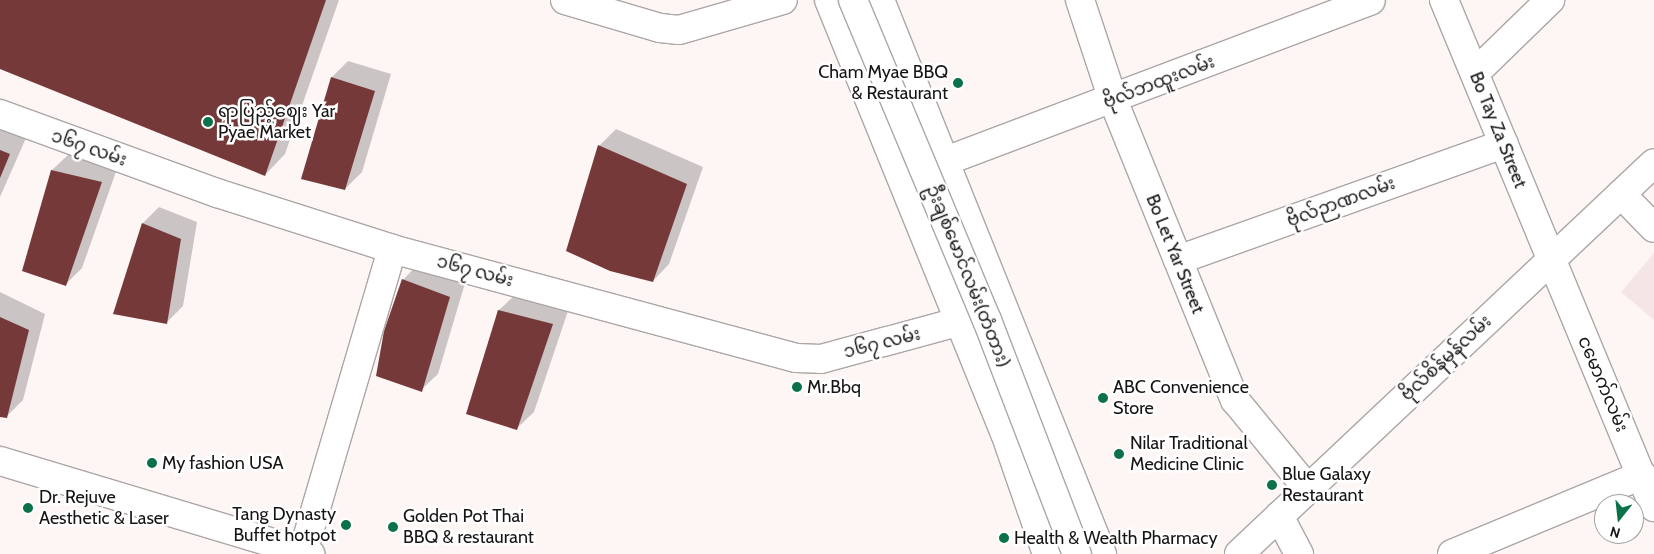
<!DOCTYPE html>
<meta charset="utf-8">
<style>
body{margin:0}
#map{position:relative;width:1654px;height:554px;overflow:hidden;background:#fdf6f5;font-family:Cabin,"Noto Sans Myanmar",sans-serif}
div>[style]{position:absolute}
.built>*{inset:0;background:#f5e6e5}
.shadow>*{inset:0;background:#0003}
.building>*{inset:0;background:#76393a}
.roads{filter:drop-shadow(1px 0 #ada6a6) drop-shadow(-1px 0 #ada6a6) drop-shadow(0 1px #ada6a6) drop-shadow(0 -1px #ada6a6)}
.minor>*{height:28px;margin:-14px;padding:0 14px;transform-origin:14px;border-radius:14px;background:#fff}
.major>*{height:28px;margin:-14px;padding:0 14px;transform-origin:14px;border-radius:14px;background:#fff}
.bridges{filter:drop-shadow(1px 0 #ada6a6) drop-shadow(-1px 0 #ada6a6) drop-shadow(0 1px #ada6a6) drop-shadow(0 -1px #ada6a6)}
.major-bridge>*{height:28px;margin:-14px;padding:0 14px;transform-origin:14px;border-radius:14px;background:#fff}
.dots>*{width:14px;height:14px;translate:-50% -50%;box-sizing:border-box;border:2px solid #fff;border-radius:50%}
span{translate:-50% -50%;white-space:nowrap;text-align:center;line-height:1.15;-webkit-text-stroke:5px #fff;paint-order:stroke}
.poi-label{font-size:18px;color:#171414}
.right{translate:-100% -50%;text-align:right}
.left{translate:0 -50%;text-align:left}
.street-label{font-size:18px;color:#171414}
.north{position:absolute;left:1594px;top:494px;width:50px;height:50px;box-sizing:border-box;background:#fff;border:1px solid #a2a1a1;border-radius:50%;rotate:196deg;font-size:14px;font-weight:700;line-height:20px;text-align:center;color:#171414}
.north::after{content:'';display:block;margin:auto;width:18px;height:22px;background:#0b7149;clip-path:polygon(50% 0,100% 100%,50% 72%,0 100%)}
</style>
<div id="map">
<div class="built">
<i style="clip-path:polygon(1654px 253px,1654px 320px,1621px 292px)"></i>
</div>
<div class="shadow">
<i style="clip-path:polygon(0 0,339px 0,285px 154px,265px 175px,0 67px)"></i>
<i style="clip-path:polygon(348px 61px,391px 74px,362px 172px,345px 189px,332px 77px)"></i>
<i style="clip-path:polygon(0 128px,26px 138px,0 197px)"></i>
<i style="clip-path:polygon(616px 129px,703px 167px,669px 264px,653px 281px,599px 146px)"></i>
<i style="clip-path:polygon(69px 154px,118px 166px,82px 268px,66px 284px,23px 270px,52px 170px)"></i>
<i style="clip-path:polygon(159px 207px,197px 222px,183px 306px,166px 323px,143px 223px)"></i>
<i style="clip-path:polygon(419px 263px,466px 280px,438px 374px,421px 390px,403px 280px)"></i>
<i style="clip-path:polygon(0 292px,45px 314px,23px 400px,6px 417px,0 415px)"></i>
<i style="clip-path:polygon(516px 294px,569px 308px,534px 412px,517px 428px,468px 413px,499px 310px)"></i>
</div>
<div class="building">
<i style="clip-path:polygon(0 0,326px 0,265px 176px,0 69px)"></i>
<i style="clip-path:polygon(331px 77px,375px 91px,345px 190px,301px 179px)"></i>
<i style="clip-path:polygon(598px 145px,687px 184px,653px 282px,610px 271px,566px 251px)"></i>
<i style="clip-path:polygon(0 150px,10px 154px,0 178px)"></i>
<i style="clip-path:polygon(51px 170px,102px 182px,66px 286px,22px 271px)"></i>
<i style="clip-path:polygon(142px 223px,181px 239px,167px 324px,113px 314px)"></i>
<i style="clip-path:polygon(402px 279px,450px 297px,422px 392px,376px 376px,384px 331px)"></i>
<i style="clip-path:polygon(498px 310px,553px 324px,517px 430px,466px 414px)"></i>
<i style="clip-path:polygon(0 317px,29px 330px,7px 418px,0 417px)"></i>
</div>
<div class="roads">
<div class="minor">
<i style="left:565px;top:0;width:99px;rotate:16.4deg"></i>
<i style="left:660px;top:28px;width:19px;rotate:6deg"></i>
<i style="left:679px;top:30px;width:108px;rotate:-16.1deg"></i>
<i style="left:1080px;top:0;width:105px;rotate:71.7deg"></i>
<i style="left:1113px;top:100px;width:324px;rotate:67.9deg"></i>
<i style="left:1235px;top:400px;width:114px;rotate:50.7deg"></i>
<i style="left:1444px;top:0;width:549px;rotate:67.5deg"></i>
<i style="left:1475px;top:73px;width:105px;rotate:-44.2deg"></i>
<i style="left:0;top:114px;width:231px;rotate:20deg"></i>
<i style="left:217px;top:193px;width:184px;rotate:17.7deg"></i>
<i style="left:392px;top:249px;width:418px;rotate:15.1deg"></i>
<i style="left:796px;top:358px;width:25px;rotate:2deg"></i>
<i style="left:821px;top:359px;width:168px;rotate:-15.2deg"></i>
<i style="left:946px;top:161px;width:454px;rotate:-20.7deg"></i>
<i style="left:1621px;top:194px;width:47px;rotate:45.9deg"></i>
<i style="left:1178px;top:260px;width:346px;rotate:-19.6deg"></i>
<i style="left:0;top:461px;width:324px;rotate:16.7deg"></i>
<i style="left:1279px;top:516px;width:43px;rotate:62.2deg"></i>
<i style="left:303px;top:552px;width:316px;rotate:-73.6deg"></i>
<i style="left:1452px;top:554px;width:206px;rotate:-22.6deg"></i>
</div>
<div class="major">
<i style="left:829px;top:0;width:467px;rotate:67.9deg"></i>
<i style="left:1005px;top:433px;width:128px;rotate:70.9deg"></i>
<i style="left:880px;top:0;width:597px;rotate:68.16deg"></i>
<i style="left:1239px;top:554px;width:570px;rotate:-43.29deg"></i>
</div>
</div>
<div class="bridges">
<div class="major-bridge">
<i style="left:853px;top:0;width:347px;rotate:67.3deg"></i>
<i style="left:987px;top:320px;width:251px;rotate:69deg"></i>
</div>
</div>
<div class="dots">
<i style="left:958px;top:83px;background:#0b7149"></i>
<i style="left:208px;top:122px;background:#0b7149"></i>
<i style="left:797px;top:387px;background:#0b7149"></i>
<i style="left:1103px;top:398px;background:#0b7149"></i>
<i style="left:1119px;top:454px;background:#0b7149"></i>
<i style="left:152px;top:463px;background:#0b7149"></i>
<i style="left:1272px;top:485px;background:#0b7149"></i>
<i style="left:28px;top:508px;background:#0b7149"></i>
<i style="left:346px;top:525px;background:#0b7149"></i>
<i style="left:393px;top:527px;background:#0b7149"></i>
<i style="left:1004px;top:538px;background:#0b7149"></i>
</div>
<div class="poi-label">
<span class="right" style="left:948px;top:83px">Cham Myae BBQ<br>&amp; Restaurant</span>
<span class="left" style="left:218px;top:122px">ရာပြည့်ဈေး Yar<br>Pyae Market</span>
<span class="left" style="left:807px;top:387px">Mr.Bbq</span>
<span class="left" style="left:1113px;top:398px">ABC Convenience<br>Store</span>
<span class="left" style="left:1130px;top:454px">Nilar Traditional<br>Medicine Clinic</span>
<span class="left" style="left:162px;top:463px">My fashion USA</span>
<span class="left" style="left:1282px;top:485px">Blue Galaxy<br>Restaurant</span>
<span class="left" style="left:39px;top:508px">Dr. Rejuve<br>Aesthetic &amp; Laser</span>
<span class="right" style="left:336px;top:525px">Tang Dynasty<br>Buffet hotpot</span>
<span class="left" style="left:403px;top:527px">Golden Pot Thai<br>BBQ &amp; restaurant</span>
<span class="left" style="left:1014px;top:538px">Health &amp; Wealth Pharmacy</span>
</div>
<div class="street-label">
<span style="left:1159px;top:82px;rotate:-21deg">ဗိုလ်ဘထူးလမ်း</span>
<span style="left:1498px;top:130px;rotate:68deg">Bo Tay Za Street</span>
<span style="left:89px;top:148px;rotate:19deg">၁၆၇ လမ်း</span>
<span style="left:1341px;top:202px;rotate:-20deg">ဗိုလ်ဉာဏလမ်း</span>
<span style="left:1175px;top:254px;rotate:68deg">Bo Let Yar Street</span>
<span style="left:475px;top:271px;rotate:15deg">၁၆၇ လမ်း</span>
<span style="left:968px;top:276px;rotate:68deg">ဦးချစ်မောင်လမ်း(တံတား)</span>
<span style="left:882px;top:343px;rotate:-14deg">၁၆၇ လမ်း</span>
<span style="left:1446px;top:358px;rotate:-43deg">ဗိုလ်စိန်မှန်လမ်း</span>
<span style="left:1603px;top:384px;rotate:67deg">ငမောက်လမ်း</span>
</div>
<div class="north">N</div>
</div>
